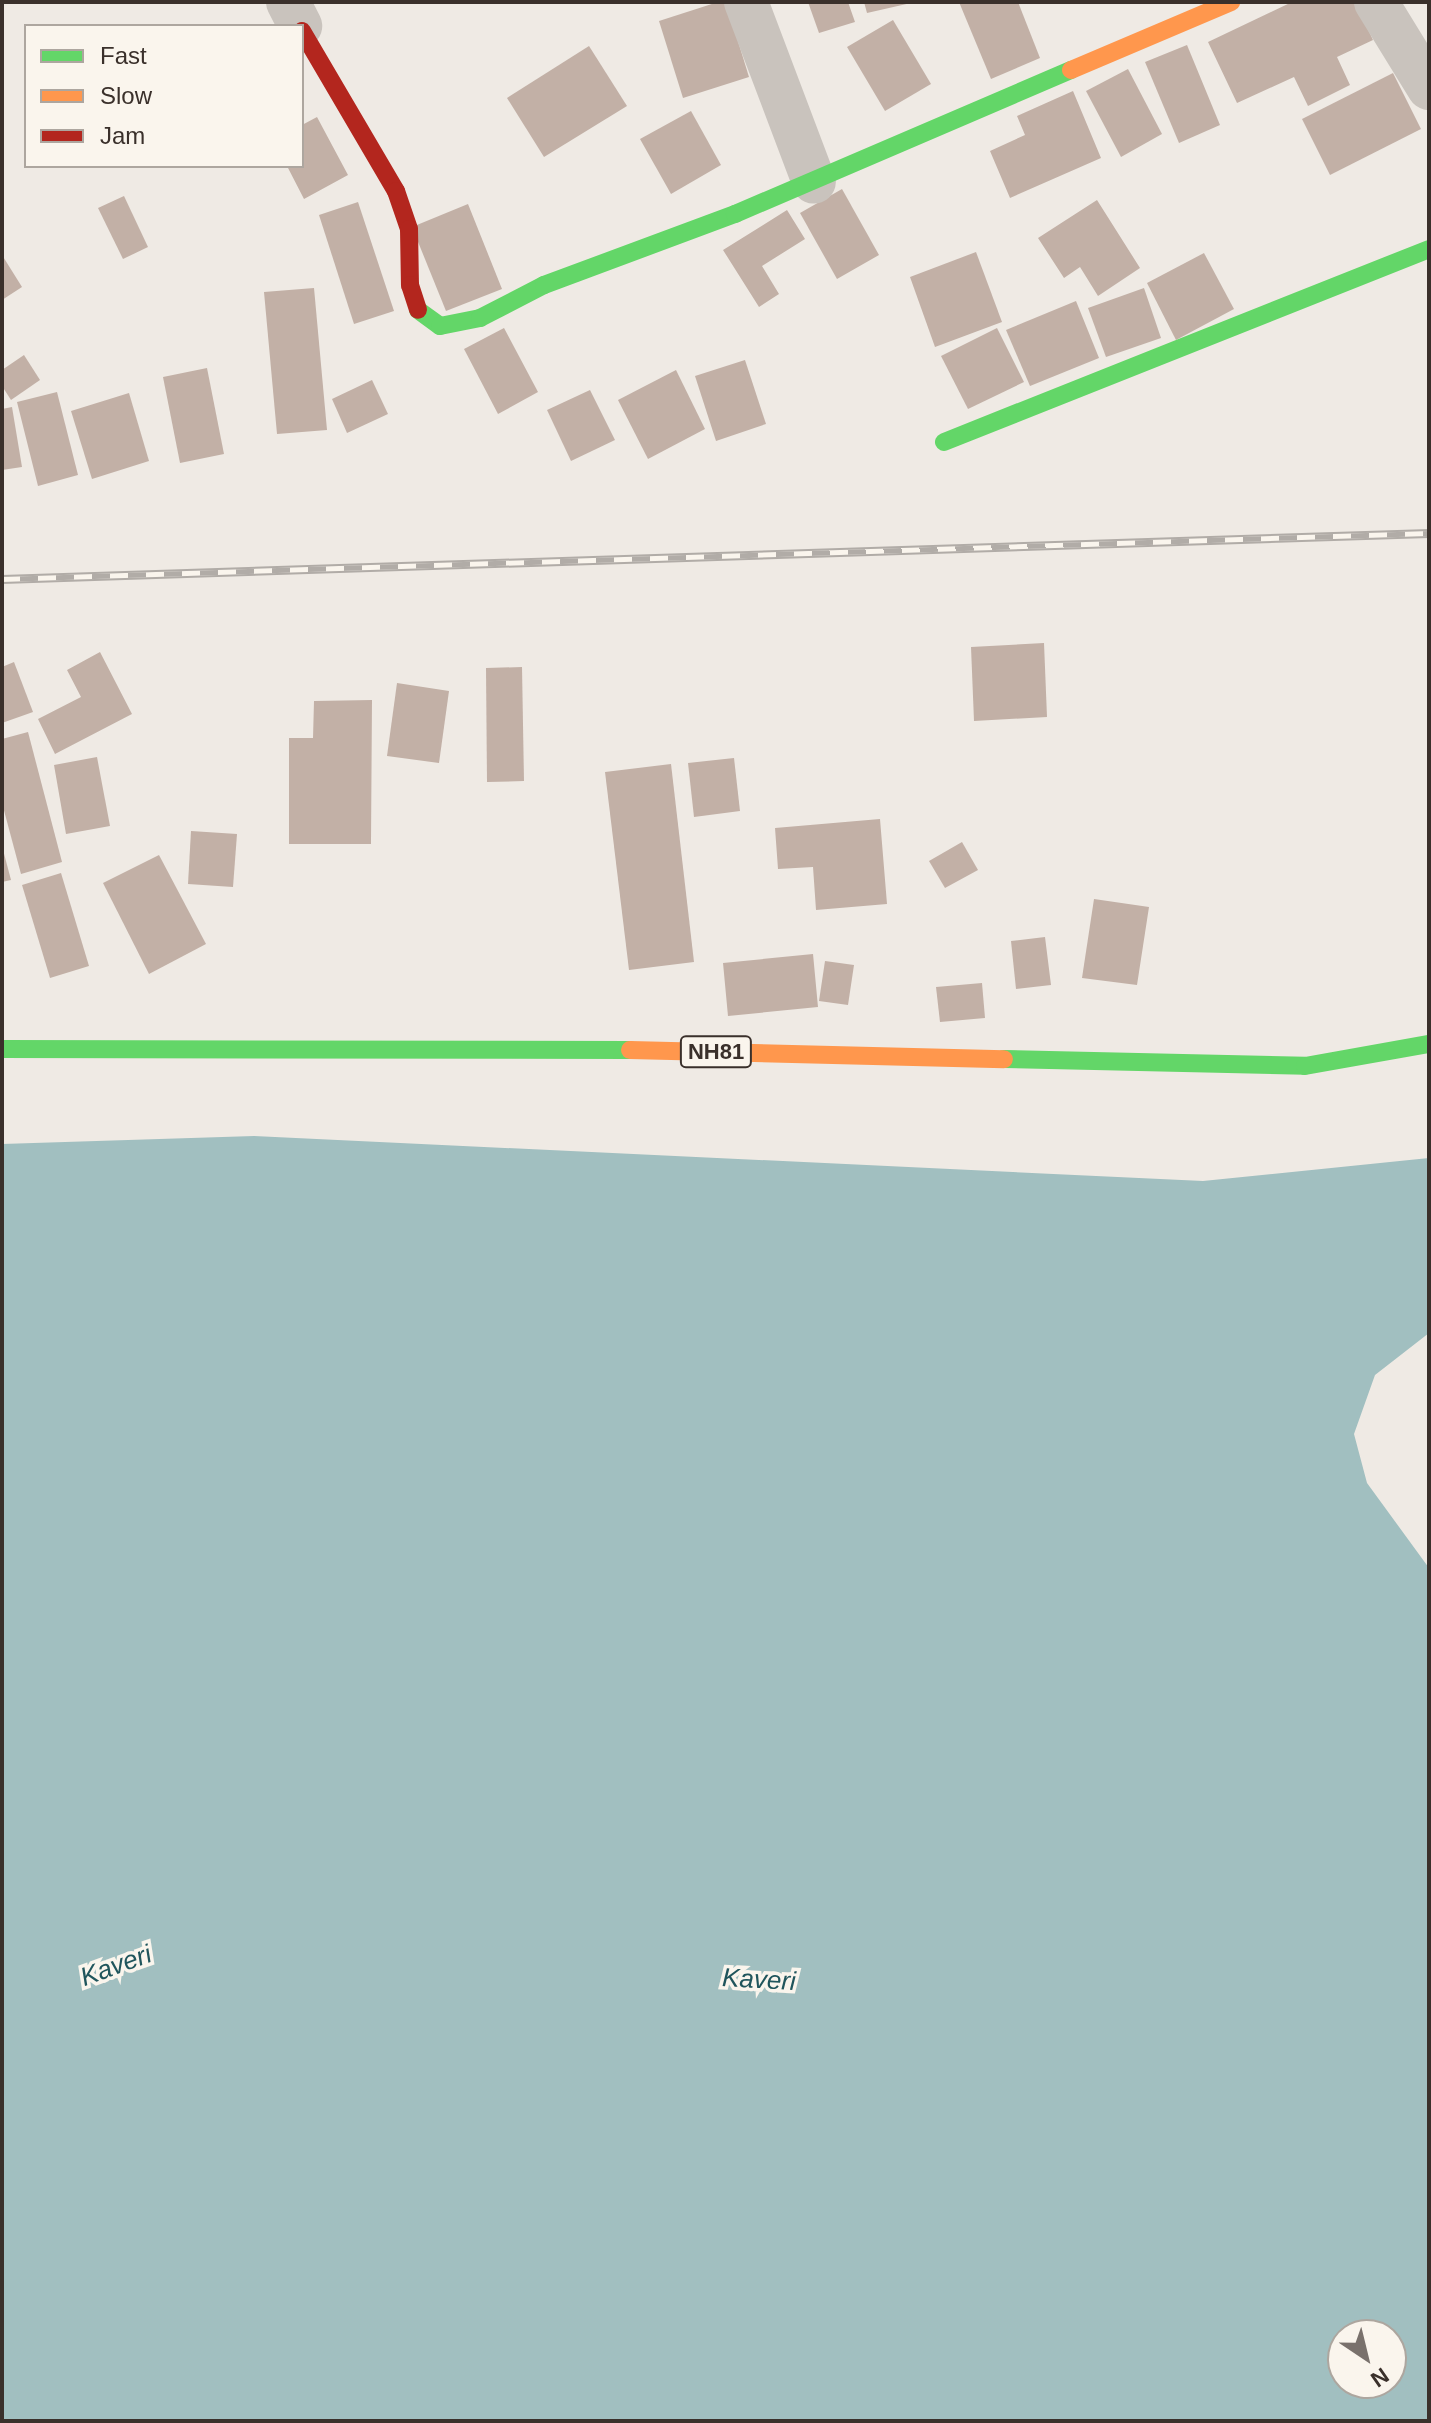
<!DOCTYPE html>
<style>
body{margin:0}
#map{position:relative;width:1431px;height:2423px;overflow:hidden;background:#efeae4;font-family:Arial,sans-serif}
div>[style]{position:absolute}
.water>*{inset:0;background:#a1bfc0}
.building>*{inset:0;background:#c2b0a6}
.street>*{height:44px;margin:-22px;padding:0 22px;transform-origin:22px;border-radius:22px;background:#c9c3bd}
.fast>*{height:18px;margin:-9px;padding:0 9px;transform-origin:9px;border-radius:9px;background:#63d668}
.slow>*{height:18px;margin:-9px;padding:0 9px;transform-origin:9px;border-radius:9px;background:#ff974d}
.jam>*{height:18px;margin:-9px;padding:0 9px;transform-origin:9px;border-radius:9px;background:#b3261e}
.rail>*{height:9px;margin-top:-4.5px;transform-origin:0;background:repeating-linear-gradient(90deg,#faf5ed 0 18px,#b1aca7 0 36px);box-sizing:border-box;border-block:2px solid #b1aca7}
span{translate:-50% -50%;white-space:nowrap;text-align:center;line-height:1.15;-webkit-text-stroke:7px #faf5ed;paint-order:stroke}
.shield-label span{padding:2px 6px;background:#faf5ed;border:2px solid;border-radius:6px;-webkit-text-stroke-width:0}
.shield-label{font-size:22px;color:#3a302b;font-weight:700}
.water-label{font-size:26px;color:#20555c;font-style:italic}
.frame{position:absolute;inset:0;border:4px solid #3a302b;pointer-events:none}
.legend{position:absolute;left:24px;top:24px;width:280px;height:144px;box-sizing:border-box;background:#faf5ed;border:2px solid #ada69f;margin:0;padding:10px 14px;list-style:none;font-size:24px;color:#3a302b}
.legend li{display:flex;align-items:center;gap:16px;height:40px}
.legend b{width:40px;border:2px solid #ada69f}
.north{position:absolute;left:1327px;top:2319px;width:80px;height:80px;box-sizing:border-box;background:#faf5ed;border:2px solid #ada69f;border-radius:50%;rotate:145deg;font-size:22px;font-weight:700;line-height:32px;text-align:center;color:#3a302b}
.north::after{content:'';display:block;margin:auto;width:28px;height:36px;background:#79716c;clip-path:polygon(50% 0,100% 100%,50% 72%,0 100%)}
</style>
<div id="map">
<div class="water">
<i style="clip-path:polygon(evenodd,254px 1136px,1203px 1181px,1429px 1158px,1429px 1333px,1375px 1375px,1354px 1434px,1367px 1483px,1429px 1568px,1429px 2421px,2px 2421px,2px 1144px,254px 1136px,1343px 2335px,1391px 2335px,1391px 2383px,1343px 2383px,1343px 2335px)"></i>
</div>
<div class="building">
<i style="clip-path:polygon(718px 2px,726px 2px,749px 77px,683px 98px,659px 21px)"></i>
<i style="clip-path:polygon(808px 2px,848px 2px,855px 22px,819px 33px)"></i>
<i style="clip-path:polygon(864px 2px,911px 2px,911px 3px,867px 13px)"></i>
<i style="clip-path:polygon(959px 2px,1018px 2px,1040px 58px,991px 79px)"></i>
<i style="clip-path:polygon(1292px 2px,1355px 2px,1373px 40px,1337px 57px,1350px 85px,1308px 106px,1294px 77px,1237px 103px,1208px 42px)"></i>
<i style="clip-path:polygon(893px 20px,931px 84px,885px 111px,847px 47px)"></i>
<i style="clip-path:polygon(1187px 45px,1220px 125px,1179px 143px,1145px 62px)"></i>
<i style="clip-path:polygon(589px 46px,627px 106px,544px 157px,507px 98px)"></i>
<i style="clip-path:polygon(1128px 69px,1162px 134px,1121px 157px,1086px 91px)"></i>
<i style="clip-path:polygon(1393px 73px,1421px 129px,1330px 175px,1302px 119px)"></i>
<i style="clip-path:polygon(1073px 91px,1101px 158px,1010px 198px,990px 151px,1025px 135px,1017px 116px)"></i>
<i style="clip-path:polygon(691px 111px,721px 165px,671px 194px,640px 139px)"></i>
<i style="clip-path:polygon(317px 117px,348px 175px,304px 199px,287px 166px,302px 166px,302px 125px)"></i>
<i style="clip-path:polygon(842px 189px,879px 255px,837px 279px,800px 213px)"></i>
<i style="clip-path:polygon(124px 196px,148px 247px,123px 259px,98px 208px)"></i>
<i style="clip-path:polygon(1097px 200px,1140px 268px,1098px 296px,1080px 267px,1064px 278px,1038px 238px)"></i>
<i style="clip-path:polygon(358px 202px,394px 311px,354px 324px,319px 215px)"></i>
<i style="clip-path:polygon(468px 204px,502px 289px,446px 311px,412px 227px)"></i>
<i style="clip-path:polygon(787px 210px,805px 239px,762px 266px,779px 294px,759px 307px,723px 250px)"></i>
<i style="clip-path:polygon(976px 252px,1002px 322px,935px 347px,910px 277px)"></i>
<i style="clip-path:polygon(1204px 253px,1234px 309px,1176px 340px,1147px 283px)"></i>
<i style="clip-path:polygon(2px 255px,22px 287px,2px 300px)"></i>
<i style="clip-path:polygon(314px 288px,327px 430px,277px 434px,264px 292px)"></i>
<i style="clip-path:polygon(1144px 288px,1161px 338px,1106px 357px,1088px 308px)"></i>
<i style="clip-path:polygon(1076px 301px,1099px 358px,1030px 386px,1006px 330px)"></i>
<i style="clip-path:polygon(504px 328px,538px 392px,498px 414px,464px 349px)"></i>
<i style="clip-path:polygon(997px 328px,1024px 382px,968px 409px,941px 356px)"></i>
<i style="clip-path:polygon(24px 355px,40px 380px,11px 400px,2px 386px,2px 370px)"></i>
<i style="clip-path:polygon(745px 360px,766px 424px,716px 441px,695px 376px)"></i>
<i style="clip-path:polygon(207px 368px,224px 454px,180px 463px,163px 377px)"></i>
<i style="clip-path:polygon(676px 370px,705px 429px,648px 459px,618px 400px)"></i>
<i style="clip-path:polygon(372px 380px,388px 414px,347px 433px,332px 399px)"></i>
<i style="clip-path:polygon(590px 390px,615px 440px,571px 461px,547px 410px)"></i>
<i style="clip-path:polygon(57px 392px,78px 475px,38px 486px,17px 402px)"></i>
<i style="clip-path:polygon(129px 393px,149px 461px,92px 479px,71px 411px)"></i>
<i style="clip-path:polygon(12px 407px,22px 467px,2px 470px,2px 409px)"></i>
<i style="clip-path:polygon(1044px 643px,1047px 717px,974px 721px,971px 647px)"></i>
<i style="clip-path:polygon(100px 652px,132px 714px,55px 754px,38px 719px,81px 697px,67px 670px)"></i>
<i style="clip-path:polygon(14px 662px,33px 712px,2px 723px,2px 667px)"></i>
<i style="clip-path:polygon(522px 667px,524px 781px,487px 782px,486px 668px)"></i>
<i style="clip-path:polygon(397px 683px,449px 691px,439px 763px,387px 756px)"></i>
<i style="clip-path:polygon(372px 700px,371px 844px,289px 844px,289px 738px,313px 738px,314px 701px)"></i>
<i style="clip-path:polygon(28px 732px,62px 862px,21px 874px,2px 803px,2px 739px)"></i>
<i style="clip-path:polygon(97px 757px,110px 826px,66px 834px,54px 765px)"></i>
<i style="clip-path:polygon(734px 758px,740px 811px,694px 817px,688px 763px)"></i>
<i style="clip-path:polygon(671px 764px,694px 962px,629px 970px,605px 772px)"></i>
<i style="clip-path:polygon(880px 819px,887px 904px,816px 910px,813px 867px,778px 869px,775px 828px)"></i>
<i style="clip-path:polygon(191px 831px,237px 834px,233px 887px,188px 884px)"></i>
<i style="clip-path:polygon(962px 842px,978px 870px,945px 888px,929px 861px)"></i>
<i style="clip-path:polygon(2px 846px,11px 880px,2px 882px)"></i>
<i style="clip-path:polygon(159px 855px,206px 944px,149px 974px,103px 883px)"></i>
<i style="clip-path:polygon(61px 873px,89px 966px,50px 978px,22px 885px)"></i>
<i style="clip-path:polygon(1094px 899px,1149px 907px,1137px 985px,1082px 978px)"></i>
<i style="clip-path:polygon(1045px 937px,1051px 985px,1016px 989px,1011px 941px)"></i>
<i style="clip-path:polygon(813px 954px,818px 1007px,728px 1016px,723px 963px)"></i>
<i style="clip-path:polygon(825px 961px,854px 965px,848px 1005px,819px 1001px)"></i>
<i style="clip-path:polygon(982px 983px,985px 1018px,940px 1022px,936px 987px)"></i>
</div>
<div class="street">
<i style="left:288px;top:2px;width:27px;rotate:63deg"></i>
<i style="left:746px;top:2px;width:192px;rotate:69.3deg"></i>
<i style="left:1376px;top:2px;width:101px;rotate:58.4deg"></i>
</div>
<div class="fast">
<i style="left:418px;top:310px;width:27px;rotate:36deg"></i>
<i style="left:440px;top:326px;width:41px;rotate:-11.3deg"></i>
<i style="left:480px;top:318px;width:72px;rotate:-27.3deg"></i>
<i style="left:544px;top:285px;width:204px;rotate:-20.4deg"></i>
<i style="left:735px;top:214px;width:366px;rotate:-23.2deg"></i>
<i style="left:944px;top:442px;width:522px;rotate:-21.7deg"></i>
<i style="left:2px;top:1049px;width:628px;rotate:0.09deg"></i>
<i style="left:1004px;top:1059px;width:301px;rotate:1.3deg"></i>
<i style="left:1305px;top:1066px;width:126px;rotate:-10.1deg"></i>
</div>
<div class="slow">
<i style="left:1071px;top:70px;width:174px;rotate:-23deg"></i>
<i style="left:630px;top:1050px;width:374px;rotate:1.4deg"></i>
</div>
<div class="jam">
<i style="left:302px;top:31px;width:186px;rotate:59.6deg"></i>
<i style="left:396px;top:191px;width:40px;rotate:71.1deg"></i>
<i style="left:409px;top:229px;width:56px;rotate:89deg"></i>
<i style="left:410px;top:285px;width:26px;rotate:72deg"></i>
</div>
<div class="rail">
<i style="left:2px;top:579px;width:1428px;rotate:-1.85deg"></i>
</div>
<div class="shield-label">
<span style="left:716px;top:1052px">NH81</span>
</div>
<div class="water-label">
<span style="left:116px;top:1966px;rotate:-20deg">Kaveri</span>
<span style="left:759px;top:1980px;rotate:3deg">Kaveri</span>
</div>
<div class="frame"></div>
<ul class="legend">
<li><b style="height:10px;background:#63d668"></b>Fast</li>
<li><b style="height:10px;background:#ff974d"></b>Slow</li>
<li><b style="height:10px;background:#b3261e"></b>Jam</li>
</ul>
<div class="north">N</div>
</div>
